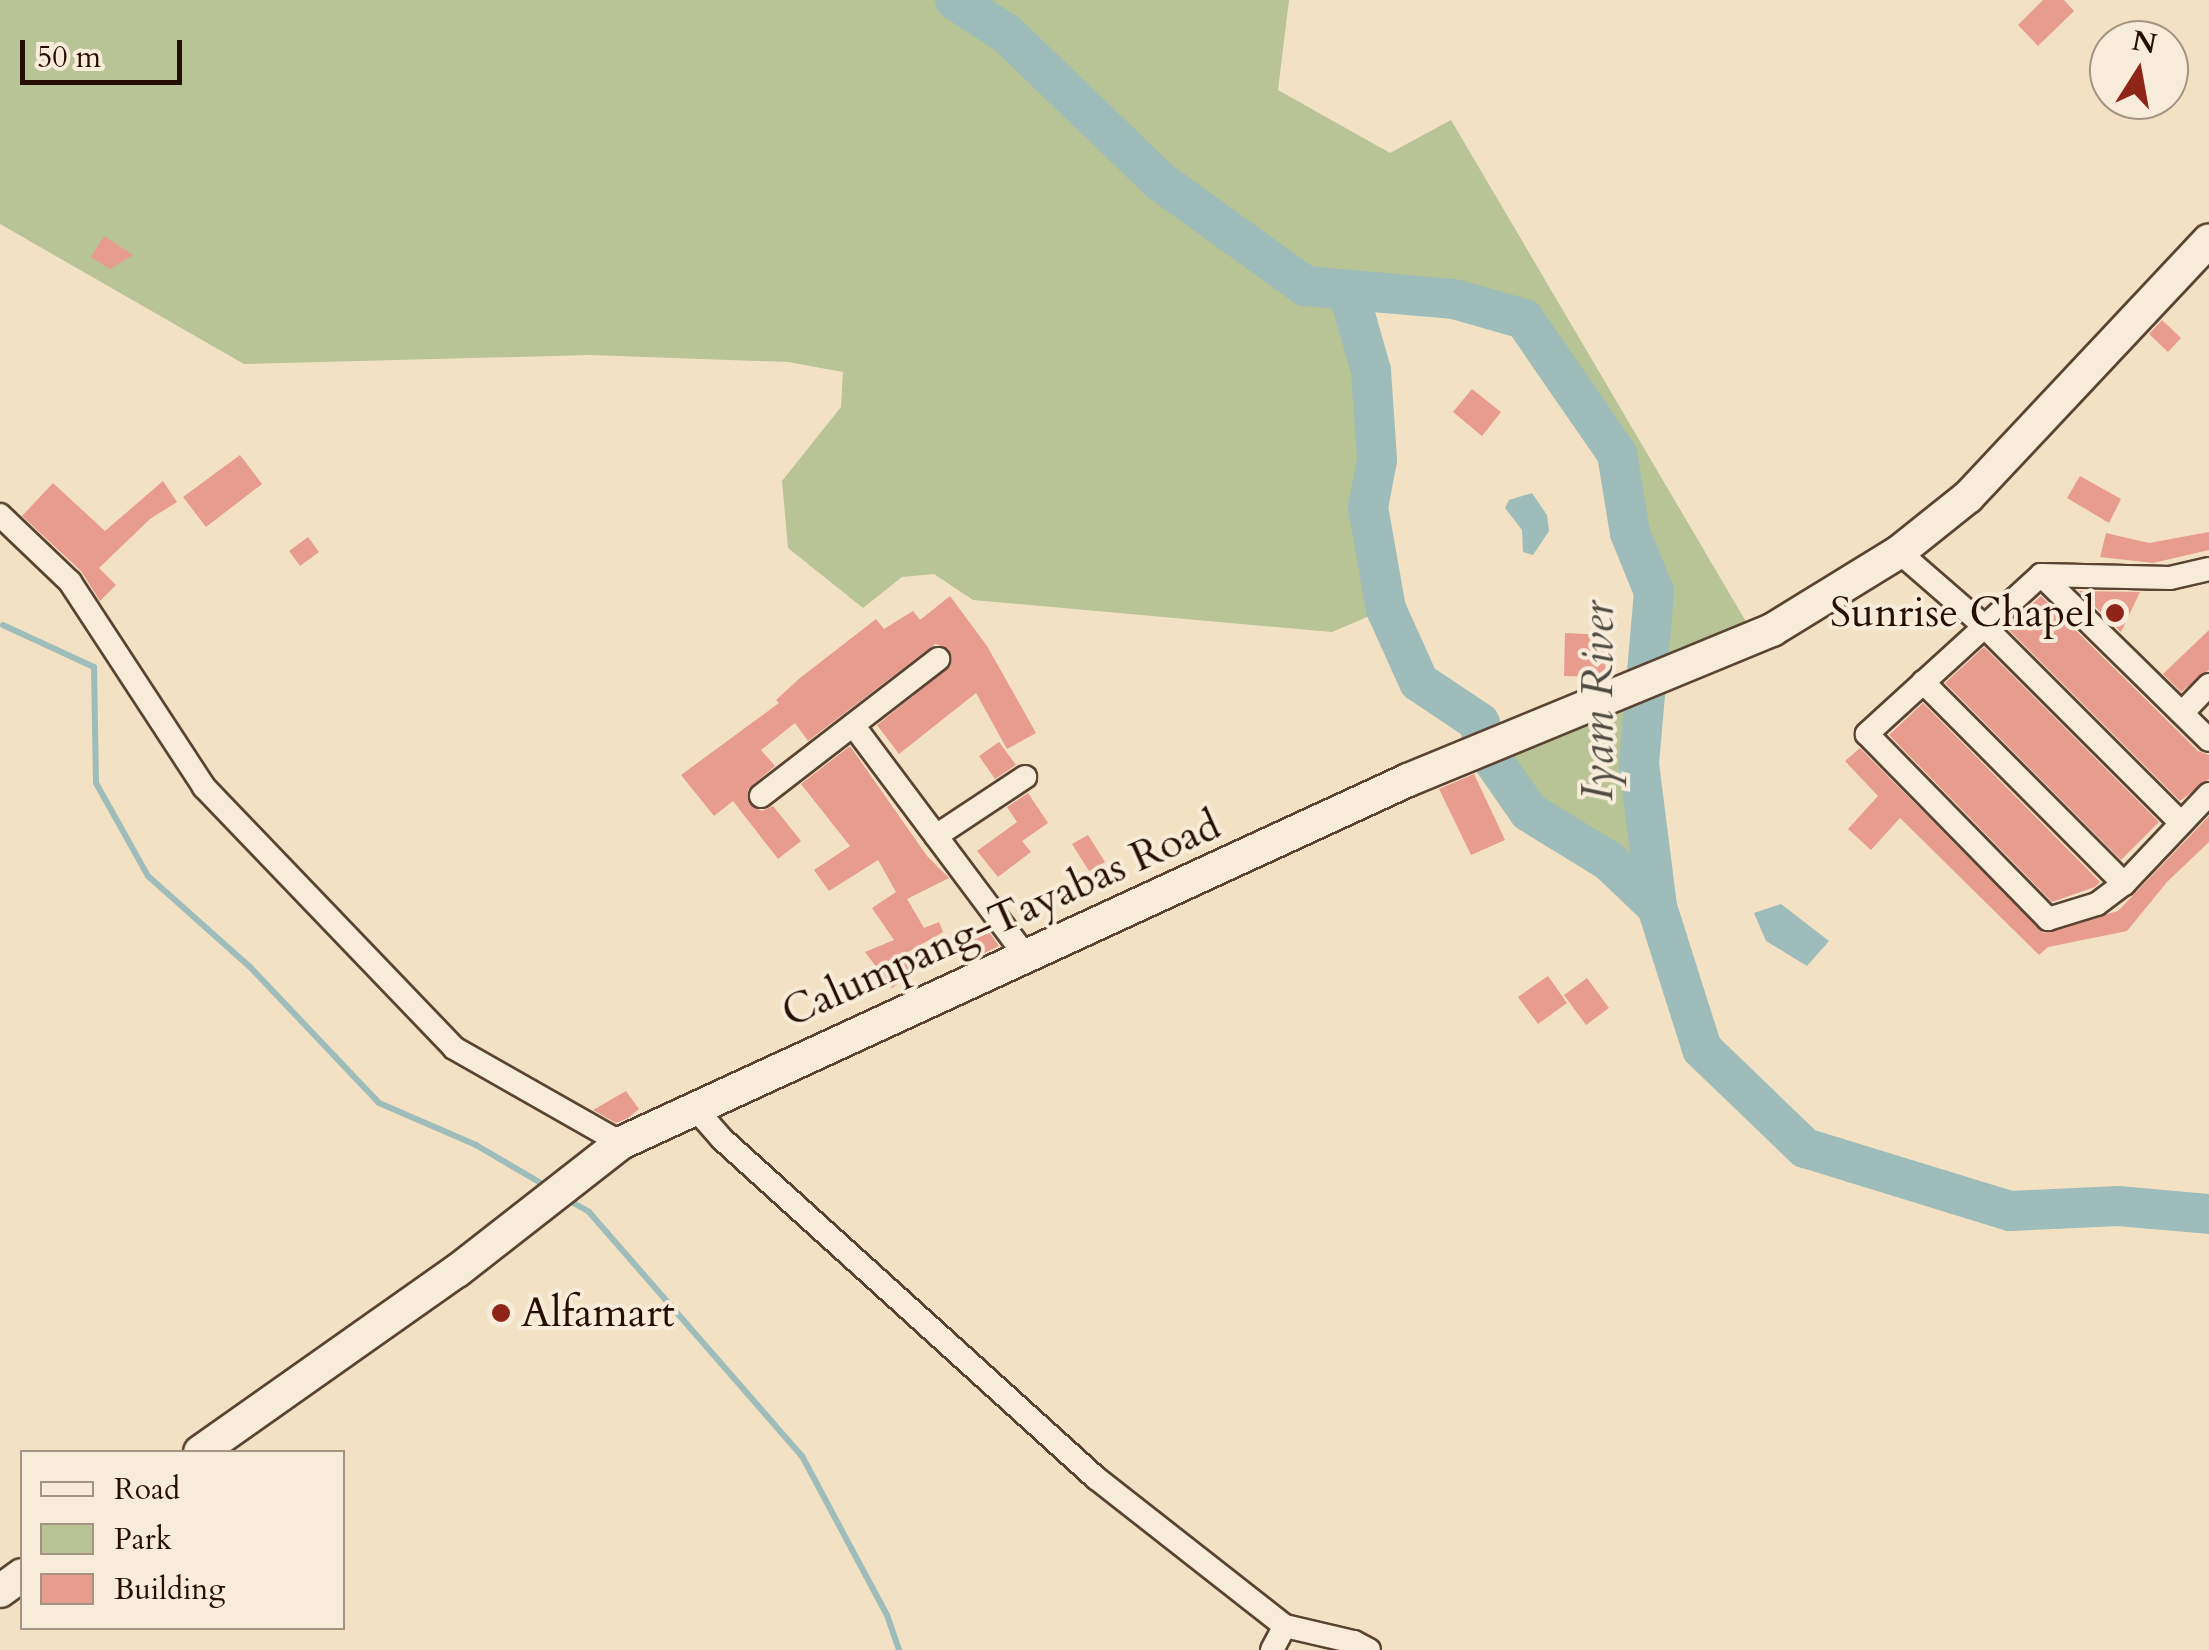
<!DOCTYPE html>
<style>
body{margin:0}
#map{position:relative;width:2209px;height:1650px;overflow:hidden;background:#f3e1c4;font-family:Cardo,serif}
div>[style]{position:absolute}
.green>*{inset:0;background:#b8c396}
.water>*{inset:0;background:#9dbcba}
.stream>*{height:6px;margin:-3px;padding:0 3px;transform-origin:3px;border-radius:3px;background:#9dbcba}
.river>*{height:40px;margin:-20px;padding:0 20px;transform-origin:20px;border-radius:20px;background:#9dbcba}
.building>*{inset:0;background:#e79c8d}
.roads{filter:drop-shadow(2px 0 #5a4332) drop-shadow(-2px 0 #5a4332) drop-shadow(0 2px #5a4332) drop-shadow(0 -2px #5a4332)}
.street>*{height:22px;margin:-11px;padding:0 11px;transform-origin:11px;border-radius:11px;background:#f7ecd9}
.secondary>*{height:32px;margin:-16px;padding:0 16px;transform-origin:16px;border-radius:16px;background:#f7ecd9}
.dots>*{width:28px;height:28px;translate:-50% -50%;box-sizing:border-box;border:5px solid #f7ecd9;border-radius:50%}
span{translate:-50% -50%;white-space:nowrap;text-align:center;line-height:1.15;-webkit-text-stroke:8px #f7ecd9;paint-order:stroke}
.poi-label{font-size:42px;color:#270e02}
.right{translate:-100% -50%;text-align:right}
.left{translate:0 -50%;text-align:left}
.street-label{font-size:42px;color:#270e02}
.water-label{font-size:45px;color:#504b42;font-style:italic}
.legend{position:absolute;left:20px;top:1450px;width:325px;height:180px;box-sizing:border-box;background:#f7ecd9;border:2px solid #a49383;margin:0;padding:12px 18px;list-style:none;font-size:30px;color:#270e02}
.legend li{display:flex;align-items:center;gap:20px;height:50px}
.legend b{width:50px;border:2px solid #a49383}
.north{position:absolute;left:2089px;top:20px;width:100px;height:100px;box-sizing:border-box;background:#f7ecd9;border:2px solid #a49383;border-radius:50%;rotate:11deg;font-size:28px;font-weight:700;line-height:40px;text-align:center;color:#270e02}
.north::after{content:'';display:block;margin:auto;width:35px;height:45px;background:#8f2418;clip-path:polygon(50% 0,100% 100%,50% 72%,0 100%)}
.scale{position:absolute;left:20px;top:40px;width:162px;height:45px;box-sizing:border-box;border:5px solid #270e02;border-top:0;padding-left:12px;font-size:30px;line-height:35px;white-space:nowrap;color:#270e02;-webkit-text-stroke:8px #f7ecd9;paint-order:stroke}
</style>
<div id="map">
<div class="green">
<i style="clip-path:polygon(0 0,1289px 0,1278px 90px,1390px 153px,1451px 120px,1755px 637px,1646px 679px,1639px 764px,1657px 907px,1609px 861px,1529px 812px,1483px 746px,1646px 678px,1654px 592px,1630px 533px,1617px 454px,1524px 319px,1454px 299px,1348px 290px,1371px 371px,1377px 460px,1368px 507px,1386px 609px,1332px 632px,973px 600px,934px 574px,902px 577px,863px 608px,788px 548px,782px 481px,841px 407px,843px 372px,788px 362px,590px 355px,244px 364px,0 224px)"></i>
</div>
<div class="water">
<i style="clip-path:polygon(1532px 493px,1547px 515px,1549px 531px,1533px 555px,1523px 552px,1522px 530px,1505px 508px,1509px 500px)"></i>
<i style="clip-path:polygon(1781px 904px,1829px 941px,1807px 966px,1766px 941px,1754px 913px)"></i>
</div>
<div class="stream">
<i style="left:3px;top:625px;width:100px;rotate:24.8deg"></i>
<i style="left:94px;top:667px;width:116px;rotate:89deg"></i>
<i style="left:96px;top:783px;width:107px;rotate:60.8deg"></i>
<i style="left:148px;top:876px;width:137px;rotate:41.7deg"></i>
<i style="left:250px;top:967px;width:187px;rotate:46.5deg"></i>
<i style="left:379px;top:1103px;width:106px;rotate:23.4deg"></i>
<i style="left:476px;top:1145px;width:81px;rotate:30.4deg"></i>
<i style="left:565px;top:1198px;width:28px;rotate:30deg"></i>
<i style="left:589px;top:1212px;width:324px;rotate:48.9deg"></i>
<i style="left:802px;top:1456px;width:180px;rotate:61.9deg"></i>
<i style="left:887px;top:1615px;width:37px;rotate:71deg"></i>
</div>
<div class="river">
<i style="left:955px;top:0;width:62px;rotate:33.2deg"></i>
<i style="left:1007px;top:34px;width:214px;rotate:43.9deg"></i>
<i style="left:1161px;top:182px;width:178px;rotate:35.8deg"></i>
<i style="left:1305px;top:286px;width:150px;rotate:5deg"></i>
<i style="left:1454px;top:299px;width:73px;rotate:15.9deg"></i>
<i style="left:1524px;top:319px;width:164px;rotate:55.4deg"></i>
<i style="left:1617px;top:454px;width:80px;rotate:80.7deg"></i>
<i style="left:1630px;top:533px;width:64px;rotate:67.9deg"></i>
<i style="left:1654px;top:592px;width:173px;rotate:95deg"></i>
<i style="left:1639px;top:764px;width:144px;rotate:82.8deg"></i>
<i style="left:1657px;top:907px;width:149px;rotate:72.4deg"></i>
<i style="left:1702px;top:1049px;width:143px;rotate:43.9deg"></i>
<i style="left:1805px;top:1148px;width:214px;rotate:17.1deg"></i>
<i style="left:2010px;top:1211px;width:108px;rotate:-2.7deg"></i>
<i style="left:2118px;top:1206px;width:91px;rotate:5deg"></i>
<i style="left:1348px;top:290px;width:84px;rotate:74.1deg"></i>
<i style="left:1371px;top:371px;width:89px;rotate:86.1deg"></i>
<i style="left:1377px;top:460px;width:48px;rotate:100.8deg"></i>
<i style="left:1368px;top:507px;width:104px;rotate:80deg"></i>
<i style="left:1386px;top:609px;width:80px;rotate:65.7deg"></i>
<i style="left:1419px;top:682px;width:73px;rotate:33.9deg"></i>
<i style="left:1480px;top:723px;width:23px;rotate:83deg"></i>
<i style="left:1483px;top:746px;width:80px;rotate:55.1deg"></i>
<i style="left:1529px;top:812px;width:94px;rotate:31.5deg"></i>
<i style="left:1609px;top:861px;width:66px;rotate:43.8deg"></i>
</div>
<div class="building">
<i style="clip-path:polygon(2043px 0,2064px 0,2074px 11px,2038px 46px,2018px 25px)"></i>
<i style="clip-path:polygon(104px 236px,133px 255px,110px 269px,91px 257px)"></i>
<i style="clip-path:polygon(2162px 320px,2181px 338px,2168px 352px,2149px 334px)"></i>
<i style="clip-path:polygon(1472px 389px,1501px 412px,1482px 436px,1453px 412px)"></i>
<i style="clip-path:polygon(240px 455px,262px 484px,206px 527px,183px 497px)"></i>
<i style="clip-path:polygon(2080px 476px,2121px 499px,2109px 523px,2067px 498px)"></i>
<i style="clip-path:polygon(163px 481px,177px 502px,150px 519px,99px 568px,116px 585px,100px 601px,81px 571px,22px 516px,53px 483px,105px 531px)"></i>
<i style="clip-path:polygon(2209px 532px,2209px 550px,2153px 563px,2100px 557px,2106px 533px,2149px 543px)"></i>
<i style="clip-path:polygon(308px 537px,319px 552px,300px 566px,289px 551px)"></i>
<i style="clip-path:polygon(2079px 591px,2140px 592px,2121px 632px)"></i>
<i style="clip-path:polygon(950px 596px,987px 646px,1036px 733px,1007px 749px,976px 693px,899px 754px,877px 725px,951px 666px,949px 649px,935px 644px,808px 741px,795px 723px,761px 750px,775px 766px,748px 789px,749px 804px,762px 811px,773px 806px,801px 841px,778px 859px,733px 801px,714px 816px,681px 775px,779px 703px,776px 700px,800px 678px,876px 619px,884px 629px,913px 611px,920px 620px)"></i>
<i style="clip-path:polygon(2041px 596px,2198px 751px,2209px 755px,2209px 779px,2180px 801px,2006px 627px)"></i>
<i style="clip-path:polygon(2209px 630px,2209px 670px,2181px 692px,2163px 674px)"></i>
<i style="clip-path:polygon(1565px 633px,1606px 635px,1605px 677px,1564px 676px)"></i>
<i style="clip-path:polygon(1984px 647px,2159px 822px,2121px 860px,1945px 683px)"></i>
<i style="clip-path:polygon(1923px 703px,2100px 882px,2095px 887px,2052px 902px,1889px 735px)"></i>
<i style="clip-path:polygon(999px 742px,1016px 765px,995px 779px,979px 756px)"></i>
<i style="clip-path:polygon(850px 746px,927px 856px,949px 878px,907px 899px,924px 928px,939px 922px,943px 932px,908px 952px,919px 967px,892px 988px,865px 952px,894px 940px,872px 908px,896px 892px,878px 860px,829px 891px,814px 870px,850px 846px,801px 784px)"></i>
<i style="clip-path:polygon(1860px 748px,2043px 933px,2118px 911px,2209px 816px,2209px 842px,2167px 882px,2127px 931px,2048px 947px,2039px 955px,1900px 818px,1871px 850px,1848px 829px,1878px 796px,1845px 761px)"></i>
<i style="clip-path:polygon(1474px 774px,1505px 840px,1471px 855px,1439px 789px)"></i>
<i style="clip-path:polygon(1028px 793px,1048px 823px,1022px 841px,1031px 852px,998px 877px,977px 851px,1017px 822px,1007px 807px)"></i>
<i style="clip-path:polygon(1088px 835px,1105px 862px,1089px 871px,1072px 844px)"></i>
<i style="clip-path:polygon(989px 932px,999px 946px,978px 956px,971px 940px)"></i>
<i style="clip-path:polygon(1548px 976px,1567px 1003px,1538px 1024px,1518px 997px)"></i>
<i style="clip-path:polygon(1587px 978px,1609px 1008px,1586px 1025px,1564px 995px)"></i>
<i style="clip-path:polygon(626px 1091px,639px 1109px,628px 1118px,616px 1123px,593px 1110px)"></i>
</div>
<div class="roads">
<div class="street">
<i style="left:0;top:515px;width:97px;rotate:43.7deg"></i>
<i style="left:70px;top:582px;width:245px;rotate:56.8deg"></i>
<i style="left:204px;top:787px;width:361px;rotate:46.2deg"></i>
<i style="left:454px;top:1048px;width:192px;rotate:29.6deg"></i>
<i style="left:1899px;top:552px;width:111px;rotate:41deg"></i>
<i style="left:1983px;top:625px;width:280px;rotate:45deg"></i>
<i style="left:2209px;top:569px;width:40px;rotate:167deg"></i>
<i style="left:2170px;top:578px;width:129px;rotate:-178.7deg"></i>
<i style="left:2041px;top:575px;width:236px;rotate:137.6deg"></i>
<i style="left:1867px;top:734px;width:259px;rotate:45.6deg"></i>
<i style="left:2048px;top:919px;width:51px;rotate:-17deg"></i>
<i style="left:2097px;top:904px;width:34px;rotate:-37deg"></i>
<i style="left:2124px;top:884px;width:124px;rotate:-46.6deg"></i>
<i style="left:2041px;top:575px;width:235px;rotate:44.5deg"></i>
<i style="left:1923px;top:682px;width:285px;rotate:45.1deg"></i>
<i style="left:2182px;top:713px;width:39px;rotate:-46deg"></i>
<i style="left:853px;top:725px;width:289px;rotate:53.2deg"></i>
<i style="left:761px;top:796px;width:224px;rotate:-37.7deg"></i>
<i style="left:936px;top:836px;width:107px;rotate:-33.5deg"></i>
<i style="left:693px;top:1106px;width:44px;rotate:48.7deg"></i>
<i style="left:722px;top:1139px;width:505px;rotate:42.19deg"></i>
<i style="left:1096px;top:1478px;width:240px;rotate:38.1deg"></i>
<i style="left:1285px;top:1626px;width:71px;rotate:13.1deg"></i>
<i style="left:1354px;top:1642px;width:17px;rotate:28deg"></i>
<i style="left:1272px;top:1650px;width:27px;rotate:-62deg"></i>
</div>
<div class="secondary">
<i style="left:200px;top:1452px;width:314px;rotate:-35.2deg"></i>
<i style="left:457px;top:1271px;width:208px;rotate:-38deg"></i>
<i style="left:621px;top:1143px;width:867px;rotate:-24.76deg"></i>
<i style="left:1408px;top:780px;width:394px;rotate:-22.4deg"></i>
<i style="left:1772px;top:630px;width:149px;rotate:-31.6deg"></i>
<i style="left:1899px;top:552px;width:88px;rotate:-38.6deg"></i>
<i style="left:1968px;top:497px;width:352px;rotate:-46.8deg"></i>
<i style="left:0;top:1591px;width:27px;rotate:-36deg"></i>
</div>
</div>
<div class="dots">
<i style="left:2115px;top:613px;background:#8f2418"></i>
<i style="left:501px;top:1313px;background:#8f2418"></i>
</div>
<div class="poi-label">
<span class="right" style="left:2095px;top:613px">Sunrise Chapel</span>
<span class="left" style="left:521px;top:1313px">Alfamart</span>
</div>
<div class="street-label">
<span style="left:1001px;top:919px;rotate:-24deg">Calumpang-Tayabas Road</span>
</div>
<div class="water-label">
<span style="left:1598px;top:701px;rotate:-90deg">Iyam River</span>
</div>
<ul class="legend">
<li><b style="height:12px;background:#f7ecd9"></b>Road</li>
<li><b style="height:28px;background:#b8c396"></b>Park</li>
<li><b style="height:28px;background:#e79c8d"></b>Building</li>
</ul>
<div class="north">N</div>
<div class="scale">50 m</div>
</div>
